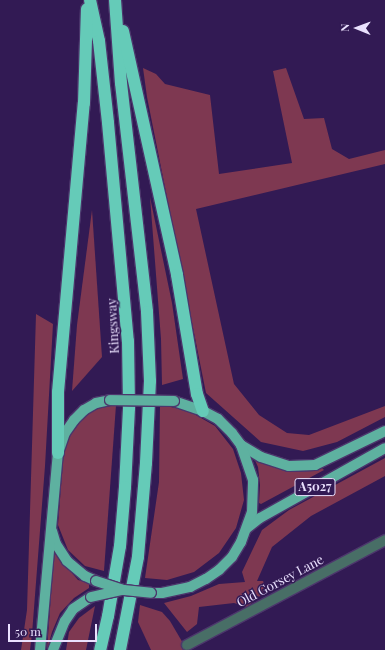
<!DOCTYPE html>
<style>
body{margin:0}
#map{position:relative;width:385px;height:650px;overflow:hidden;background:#321a54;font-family:"Playfair Display",serif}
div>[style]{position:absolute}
.green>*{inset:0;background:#7e3851}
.roads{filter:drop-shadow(1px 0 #4c366c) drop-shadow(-1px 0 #4c366c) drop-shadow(0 1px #4c366c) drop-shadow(0 -1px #4c366c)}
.minor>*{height:10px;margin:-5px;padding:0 5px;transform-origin:5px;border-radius:5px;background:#486e66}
.major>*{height:10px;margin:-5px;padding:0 5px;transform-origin:5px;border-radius:5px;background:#5eb1a0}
.highway>*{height:12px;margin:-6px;padding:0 6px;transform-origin:6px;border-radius:6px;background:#65cbb8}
.bridges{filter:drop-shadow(1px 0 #4c366c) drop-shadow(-1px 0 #4c366c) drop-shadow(0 1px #4c366c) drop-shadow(0 -1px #4c366c)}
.major-bridge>*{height:10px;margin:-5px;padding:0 5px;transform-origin:5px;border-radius:5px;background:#5eb1a0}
span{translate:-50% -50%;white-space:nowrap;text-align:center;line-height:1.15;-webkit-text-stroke:3px #321a54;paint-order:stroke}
.shield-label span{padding:1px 3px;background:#321a54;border:1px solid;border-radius:3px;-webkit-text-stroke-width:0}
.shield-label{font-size:12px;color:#eae1fe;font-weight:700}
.street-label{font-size:13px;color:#eae1fe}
.north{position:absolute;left:337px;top:8px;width:40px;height:40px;-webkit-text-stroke:3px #321a54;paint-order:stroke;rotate:271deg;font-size:11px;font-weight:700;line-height:16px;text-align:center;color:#eae1fe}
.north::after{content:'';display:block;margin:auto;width:14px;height:18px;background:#eae1fe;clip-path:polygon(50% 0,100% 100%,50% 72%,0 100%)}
.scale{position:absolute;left:8px;top:624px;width:89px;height:18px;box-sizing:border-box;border:2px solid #eae1fe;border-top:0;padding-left:5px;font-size:12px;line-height:14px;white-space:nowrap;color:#eae1fe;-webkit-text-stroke:3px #321a54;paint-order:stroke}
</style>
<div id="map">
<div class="green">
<i style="clip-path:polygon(143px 68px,156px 74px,165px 84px,210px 95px,219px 174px,292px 163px,273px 71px,286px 68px,304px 119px,324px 118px,332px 149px,349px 159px,385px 150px,385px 164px,196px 209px,234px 384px,259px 415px,287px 433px,309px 435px,385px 406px,385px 417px,337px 442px,303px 451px,261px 442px,206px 393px,147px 97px)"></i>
<i style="clip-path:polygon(150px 197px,172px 303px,183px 379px,162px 385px,161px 339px)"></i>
<i style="clip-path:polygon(92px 210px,102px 357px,72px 391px,77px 325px)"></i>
<i style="clip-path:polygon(36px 314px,53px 324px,45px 466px,32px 634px,30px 650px,21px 650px,27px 610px)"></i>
<i style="clip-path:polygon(116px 405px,104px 571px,85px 566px,68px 550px,58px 525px,64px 448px,71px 429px,85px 414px,103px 406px)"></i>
<i style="clip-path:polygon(160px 405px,187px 410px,215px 426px,233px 449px,241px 473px,244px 500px,236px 528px,219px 553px,194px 572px,167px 580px,145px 578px,159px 482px)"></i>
<i style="clip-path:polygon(254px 458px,289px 470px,311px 470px,322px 468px,324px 470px,261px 504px,259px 503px,260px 485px,258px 467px)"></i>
<i style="clip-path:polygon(385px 458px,385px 476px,311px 516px,272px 547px,257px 581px,263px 581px,267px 590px,247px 607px,234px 603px,199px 607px,197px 624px,187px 632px,164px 603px,191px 596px,219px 584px,245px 582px,242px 572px,262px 530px,289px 510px)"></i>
<i style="clip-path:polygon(54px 553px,78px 580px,89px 583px,89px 588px,74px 598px,60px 613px,52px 632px,47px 650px)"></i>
<i style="clip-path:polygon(140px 605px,162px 612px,170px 621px,187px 650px,151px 650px,138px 622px)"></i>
<i style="clip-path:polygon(95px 606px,86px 650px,66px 650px,69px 632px,79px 618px)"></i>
</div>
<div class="roads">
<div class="minor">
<i style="left:187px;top:645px;width:224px;rotate:-27.9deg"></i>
</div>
<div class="major">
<i style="left:241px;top:445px;width:23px;rotate:31deg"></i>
<i style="left:261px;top:457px;width:29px;rotate:18deg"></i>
<i style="left:289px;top:466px;width:26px;rotate:-2deg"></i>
<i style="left:315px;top:465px;width:78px;rotate:-25.9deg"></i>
<i style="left:247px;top:528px;width:16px;rotate:-38deg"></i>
<i style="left:260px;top:518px;width:143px;rotate:-29.2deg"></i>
<i style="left:52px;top:531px;width:14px;rotate:73deg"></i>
<i style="left:56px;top:544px;width:20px;rotate:57deg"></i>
<i style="left:67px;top:561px;width:23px;rotate:40deg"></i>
<i style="left:85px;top:576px;width:12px;rotate:24deg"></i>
<i style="left:151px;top:593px;width:11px"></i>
<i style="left:162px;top:593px;width:29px;rotate:-12deg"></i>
<i style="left:190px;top:587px;width:18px;rotate:-27deg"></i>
<i style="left:206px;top:579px;width:16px;rotate:-35deg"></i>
<i style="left:219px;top:570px;width:18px;rotate:-45deg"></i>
<i style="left:232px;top:557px;width:17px;rotate:-59deg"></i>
<i style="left:241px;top:542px;width:32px;rotate:-70deg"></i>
<i style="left:252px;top:512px;width:32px;rotate:-88deg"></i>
<i style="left:253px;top:480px;width:37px;rotate:-109deg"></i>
<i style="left:241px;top:445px;width:15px;rotate:-127deg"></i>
<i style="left:232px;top:433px;width:20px;rotate:-135deg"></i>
<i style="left:218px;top:419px;width:17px;rotate:-152deg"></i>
<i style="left:203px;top:411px;width:31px;rotate:-161deg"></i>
<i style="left:40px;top:650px;width:198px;rotate:-84.8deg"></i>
<i style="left:58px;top:453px;width:21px;rotate:-71deg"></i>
<i style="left:65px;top:433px;width:16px;rotate:-55deg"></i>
<i style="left:74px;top:420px;width:14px;rotate:-45deg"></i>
<i style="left:84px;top:410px;width:14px;rotate:-30deg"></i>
<i style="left:96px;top:403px;width:14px;rotate:-12deg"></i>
<i style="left:53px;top:650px;width:31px;rotate:-68deg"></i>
<i style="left:65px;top:621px;width:14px;rotate:-56deg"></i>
<i style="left:73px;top:609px;width:22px;rotate:-34deg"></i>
</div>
<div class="highway">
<i style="left:90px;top:0;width:42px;rotate:77.6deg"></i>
<i style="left:99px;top:41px;width:82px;rotate:83.7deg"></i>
<i style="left:108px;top:123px;width:219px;rotate:84.8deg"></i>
<i style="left:128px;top:341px;width:67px;rotate:89.1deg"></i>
<i style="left:129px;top:408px;width:79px;rotate:92.9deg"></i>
<i style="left:125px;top:487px;width:59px;rotate:94.8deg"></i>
<i style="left:120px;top:546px;width:71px;rotate:99.7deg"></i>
<i style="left:108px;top:616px;width:35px;rotate:103deg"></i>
<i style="left:115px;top:0;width:83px;rotate:85.9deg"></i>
<i style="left:121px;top:83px;width:230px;rotate:83.5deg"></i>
<i style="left:147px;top:312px;width:69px;rotate:87.5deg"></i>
<i style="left:150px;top:381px;width:82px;rotate:92.8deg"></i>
<i style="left:146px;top:463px;width:94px;rotate:94.9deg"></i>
<i style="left:138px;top:557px;width:95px;rotate:101deg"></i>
<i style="left:123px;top:31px;width:250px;rotate:77.5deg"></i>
<i style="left:177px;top:275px;width:121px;rotate:80.5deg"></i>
<i style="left:197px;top:394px;width:18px;rotate:71deg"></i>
<i style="left:58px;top:453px;width:61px;rotate:-90deg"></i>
<i style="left:58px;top:392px;width:290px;rotate:-84.9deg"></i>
<i style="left:84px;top:103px;width:94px;rotate:-88.2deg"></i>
</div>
</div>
<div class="bridges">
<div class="major-bridge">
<i style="left:110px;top:400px;width:64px;rotate:0.9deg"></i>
<i style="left:96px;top:581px;width:29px;rotate:18deg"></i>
<i style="left:124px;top:590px;width:27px;rotate:6deg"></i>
<i style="left:91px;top:597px;width:32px;rotate:-13deg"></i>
</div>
</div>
<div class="shield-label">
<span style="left:315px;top:487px">A5027</span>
</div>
<div class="street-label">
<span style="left:113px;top:326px;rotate:-93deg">Kingsway</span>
<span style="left:280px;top:581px;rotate:-28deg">Old Gorsey Lane</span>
</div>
<div class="north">N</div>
<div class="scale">50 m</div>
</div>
